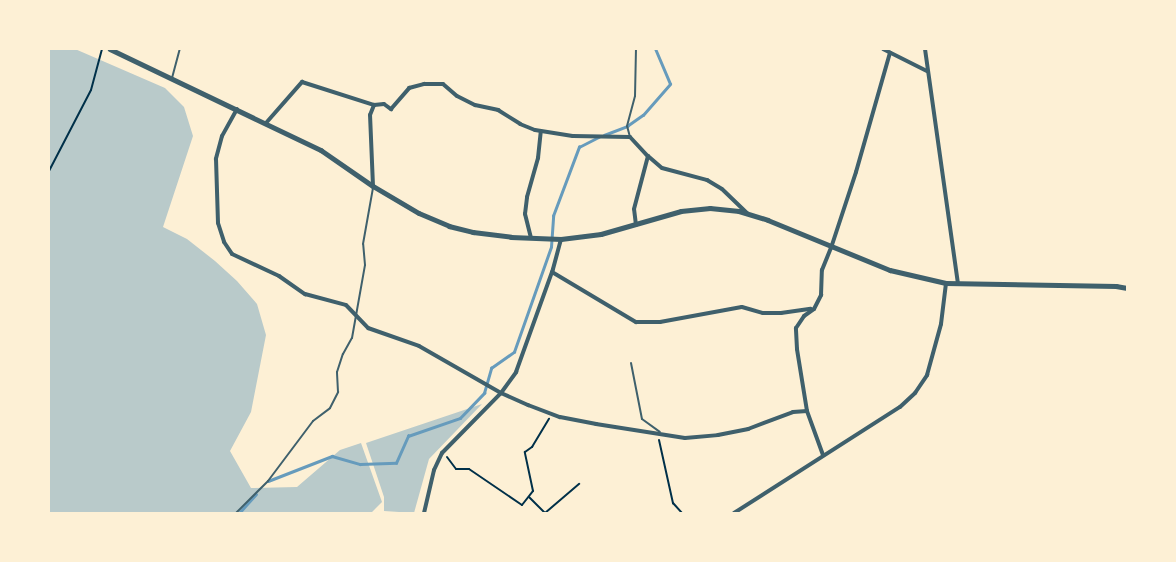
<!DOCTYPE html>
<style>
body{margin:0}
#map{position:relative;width:1176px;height:562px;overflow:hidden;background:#fdf0d5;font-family:Rubik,sans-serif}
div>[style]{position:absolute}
.green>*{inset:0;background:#b9caca}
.stream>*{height:2.5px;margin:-1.25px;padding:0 1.25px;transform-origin:1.25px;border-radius:1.25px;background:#669bbc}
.path>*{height:2px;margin:-1px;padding:0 1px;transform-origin:1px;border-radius:1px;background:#003049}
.service>*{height:2px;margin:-1px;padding:0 1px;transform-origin:1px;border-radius:1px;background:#3f606c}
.minor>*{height:4px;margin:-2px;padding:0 2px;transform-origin:2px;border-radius:2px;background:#3f606c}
.tertiary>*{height:4.5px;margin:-2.25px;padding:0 2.25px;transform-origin:2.25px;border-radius:2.25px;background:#3f606c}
span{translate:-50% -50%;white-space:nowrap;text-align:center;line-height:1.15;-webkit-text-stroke:5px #fdf0d5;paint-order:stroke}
.frame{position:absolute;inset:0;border:50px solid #fdf0d5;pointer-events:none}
</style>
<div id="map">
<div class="green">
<i style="clip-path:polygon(49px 49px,75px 49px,165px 88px,184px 107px,193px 136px,163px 227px,187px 239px,215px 261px,237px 281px,257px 304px,266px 335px,251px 412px,230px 451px,251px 488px,297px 487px,340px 450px,361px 443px,382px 502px,371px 513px,49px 513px)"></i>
<i style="clip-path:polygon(482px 404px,429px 459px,414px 513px,384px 511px,384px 497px,366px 443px)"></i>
</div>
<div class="stream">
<i style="left:604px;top:135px;width:25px;rotate:-21deg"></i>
<i style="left:627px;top:126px;width:19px;rotate:-35deg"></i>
<i style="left:643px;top:115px;width:41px;rotate:-48.9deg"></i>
<i style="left:670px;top:84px;width:38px;rotate:-113deg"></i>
<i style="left:268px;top:481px;width:69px;rotate:-21.3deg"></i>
<i style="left:332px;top:456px;width:29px;rotate:16deg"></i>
<i style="left:360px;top:464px;width:36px;rotate:-2deg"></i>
<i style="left:396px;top:463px;width:30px;rotate:-66deg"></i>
<i style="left:408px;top:436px;width:55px;rotate:-19.1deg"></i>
<i style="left:460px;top:418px;width:35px;rotate:-46deg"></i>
<i style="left:484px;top:393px;width:26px;rotate:-74deg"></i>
<i style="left:491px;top:368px;width:28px;rotate:-35deg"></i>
<i style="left:514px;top:352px;width:111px;rotate:-70.6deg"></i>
<i style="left:551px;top:247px;width:31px;rotate:-86deg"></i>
<i style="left:553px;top:216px;width:74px;rotate:-69.4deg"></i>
<i style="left:579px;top:147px;width:22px;rotate:-27deg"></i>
<i style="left:239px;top:513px;width:25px;rotate:-48deg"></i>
</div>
<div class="path">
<i style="left:49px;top:171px;width:91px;rotate:-62.6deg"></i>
<i style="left:91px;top:90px;width:42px;rotate:-75deg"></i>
<i style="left:659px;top:440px;width:65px;rotate:77.5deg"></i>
<i style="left:673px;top:503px;width:13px;rotate:48deg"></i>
<i style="left:447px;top:457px;width:15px;rotate:53deg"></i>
<i style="left:456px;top:469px;width:13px"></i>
<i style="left:469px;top:469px;width:64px;rotate:34.2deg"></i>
<i style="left:522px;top:505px;width:18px;rotate:-52deg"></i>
<i style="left:533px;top:491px;width:40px;rotate:-102deg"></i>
<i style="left:525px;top:452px;width:9px;rotate:-36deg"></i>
<i style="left:532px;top:447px;width:33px;rotate:-59deg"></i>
<i style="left:529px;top:497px;width:23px;rotate:45deg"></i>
<i style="left:545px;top:513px;width:45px;rotate:-40.5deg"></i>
</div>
<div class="service">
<i style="left:172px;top:78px;width:30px;rotate:-75deg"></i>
<i style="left:630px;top:137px;width:11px;rotate:-105deg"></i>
<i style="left:627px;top:126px;width:31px;rotate:-75deg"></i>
<i style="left:635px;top:96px;width:47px;rotate:-88.8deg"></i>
<i style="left:631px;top:363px;width:57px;rotate:78.9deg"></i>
<i style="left:642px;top:419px;width:22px;rotate:36deg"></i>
<i style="left:236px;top:513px;width:45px;rotate:-45deg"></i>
<i style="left:268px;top:481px;width:75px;rotate:-53.1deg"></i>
<i style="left:313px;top:421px;width:21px;rotate:-37deg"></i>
<i style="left:330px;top:408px;width:18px;rotate:-63deg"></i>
<i style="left:338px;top:392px;width:20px;rotate:-93deg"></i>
<i style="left:337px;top:372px;width:19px;rotate:-72deg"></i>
<i style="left:343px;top:354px;width:18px;rotate:-61deg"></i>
<i style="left:352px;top:338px;width:74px;rotate:-79.9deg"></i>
<i style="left:365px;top:265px;width:21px;rotate:-95deg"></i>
<i style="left:363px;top:244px;width:57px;rotate:-79.9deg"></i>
</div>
<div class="minor">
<i style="left:883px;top:49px;width:49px;rotate:26.6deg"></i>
<i style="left:925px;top:49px;width:237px;rotate:82deg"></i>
<i style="left:237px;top:109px;width:31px;rotate:119deg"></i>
<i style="left:222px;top:136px;width:24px;rotate:105deg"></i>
<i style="left:216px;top:159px;width:64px;rotate:88.2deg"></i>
<i style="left:218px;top:223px;width:20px;rotate:72deg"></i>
<i style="left:224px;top:242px;width:14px;rotate:56deg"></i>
<i style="left:232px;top:254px;width:52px;rotate:25.1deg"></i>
<i style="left:279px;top:276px;width:32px;rotate:35deg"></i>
<i style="left:305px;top:294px;width:42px;rotate:15deg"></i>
<i style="left:346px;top:305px;width:32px;rotate:46deg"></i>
<i style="left:368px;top:328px;width:54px;rotate:19.4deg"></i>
<i style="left:419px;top:346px;width:95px;rotate:29.8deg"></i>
<i style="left:501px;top:393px;width:30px;rotate:24deg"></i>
<i style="left:528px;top:405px;width:34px;rotate:21deg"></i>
<i style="left:560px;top:417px;width:37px;rotate:11deg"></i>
<i style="left:596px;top:424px;width:90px;rotate:8.9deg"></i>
<i style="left:685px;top:438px;width:33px;rotate:-5deg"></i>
<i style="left:718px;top:435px;width:31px;rotate:-11deg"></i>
<i style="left:748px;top:429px;width:48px;rotate:-20.7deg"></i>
<i style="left:793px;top:412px;width:14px;rotate:-4deg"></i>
<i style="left:266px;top:123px;width:55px;rotate:-48.7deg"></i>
<i style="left:302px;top:82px;width:76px;rotate:17.7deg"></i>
<i style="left:373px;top:186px;width:71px;rotate:-92.4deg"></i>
<i style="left:370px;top:115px;width:11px;rotate:-68deg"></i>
<i style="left:374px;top:105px;width:10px;rotate:-6deg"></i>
<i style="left:384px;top:104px;width:9px;rotate:36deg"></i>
<i style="left:391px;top:109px;width:28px;rotate:-49deg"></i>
<i style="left:409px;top:88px;width:16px;rotate:-15deg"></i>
<i style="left:424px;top:84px;width:19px"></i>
<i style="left:443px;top:84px;width:18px;rotate:41deg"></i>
<i style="left:457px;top:96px;width:20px;rotate:27deg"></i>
<i style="left:475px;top:105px;width:24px;rotate:12deg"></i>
<i style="left:498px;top:110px;width:26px;rotate:32deg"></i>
<i style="left:520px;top:124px;width:16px;rotate:22deg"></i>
<i style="left:535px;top:130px;width:38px;rotate:9deg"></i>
<i style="left:573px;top:136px;width:57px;rotate:1deg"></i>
<i style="left:630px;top:137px;width:26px;rotate:47deg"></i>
<i style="left:648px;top:156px;width:18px;rotate:41deg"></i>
<i style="left:662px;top:168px;width:47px;rotate:14.9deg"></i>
<i style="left:707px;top:180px;width:17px;rotate:31deg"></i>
<i style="left:722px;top:189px;width:35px;rotate:44deg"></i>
<i style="left:636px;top:225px;width:16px;rotate:-97deg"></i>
<i style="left:634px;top:209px;width:55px;rotate:-75.2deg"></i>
<i style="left:531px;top:238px;width:25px;rotate:-104deg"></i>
<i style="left:525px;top:214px;width:17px;rotate:-83deg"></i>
<i style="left:527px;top:197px;width:41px;rotate:-74.2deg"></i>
<i style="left:538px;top:158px;width:27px;rotate:-84deg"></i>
<i style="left:552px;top:272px;width:98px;rotate:30.8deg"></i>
<i style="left:636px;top:322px;width:24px"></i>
<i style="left:660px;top:322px;width:83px;rotate:-10.4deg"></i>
<i style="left:742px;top:307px;width:22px;rotate:16deg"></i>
<i style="left:763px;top:313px;width:18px"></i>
<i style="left:781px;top:313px;width:30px;rotate:-8deg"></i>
<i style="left:823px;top:455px;width:47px;rotate:-110deg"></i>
<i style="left:807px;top:411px;width:63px;rotate:-99.2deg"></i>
<i style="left:797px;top:349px;width:21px;rotate:-93deg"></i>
<i style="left:796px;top:328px;width:14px;rotate:-56deg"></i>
<i style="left:804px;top:316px;width:12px;rotate:-35deg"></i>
<i style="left:814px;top:309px;width:16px;rotate:-63deg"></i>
<i style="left:821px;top:295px;width:25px;rotate:-88deg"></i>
<i style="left:822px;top:270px;width:24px;rotate:-68deg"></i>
<i style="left:831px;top:248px;width:80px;rotate:-71.8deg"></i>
<i style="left:856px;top:172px;width:124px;rotate:-74.1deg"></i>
<i style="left:424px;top:513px;width:44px;rotate:-76.9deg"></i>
<i style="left:434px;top:470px;width:19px;rotate:-65deg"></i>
<i style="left:442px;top:453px;width:84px;rotate:-45.5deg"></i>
<i style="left:501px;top:393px;width:26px;rotate:-54deg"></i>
<i style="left:516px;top:372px;width:109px;rotate:-70.2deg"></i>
<i style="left:553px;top:269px;width:31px;rotate:-75deg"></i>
<i style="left:734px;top:513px;width:197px;rotate:-32.6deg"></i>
<i style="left:900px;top:407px;width:21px;rotate:-43deg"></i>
<i style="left:915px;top:393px;width:22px;rotate:-56deg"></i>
<i style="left:927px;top:375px;width:53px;rotate:-74.6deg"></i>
<i style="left:941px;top:324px;width:41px;rotate:-83deg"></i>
</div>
<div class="tertiary">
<i style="left:110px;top:49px;width:234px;rotate:25.6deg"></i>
<i style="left:321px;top:150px;width:63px;rotate:34.7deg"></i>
<i style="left:373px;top:186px;width:53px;rotate:30.4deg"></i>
<i style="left:419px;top:213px;width:33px;rotate:23deg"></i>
<i style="left:449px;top:226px;width:25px;rotate:14deg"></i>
<i style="left:473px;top:232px;width:38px;rotate:7deg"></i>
<i style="left:511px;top:237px;width:50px;rotate:2.3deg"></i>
<i style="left:561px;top:239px;width:40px;rotate:-7.1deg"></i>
<i style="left:601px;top:234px;width:83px;rotate:-16deg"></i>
<i style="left:681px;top:211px;width:29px;rotate:-6deg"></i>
<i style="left:710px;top:208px;width:29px;rotate:6deg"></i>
<i style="left:739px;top:211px;width:30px;rotate:17deg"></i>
<i style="left:768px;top:220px;width:132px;rotate:22.3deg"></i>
<i style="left:890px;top:270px;width:57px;rotate:13.1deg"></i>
<i style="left:946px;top:283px;width:170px;rotate:1deg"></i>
<i style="left:1116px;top:286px;width:11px;rotate:10deg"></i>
</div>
<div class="frame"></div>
</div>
